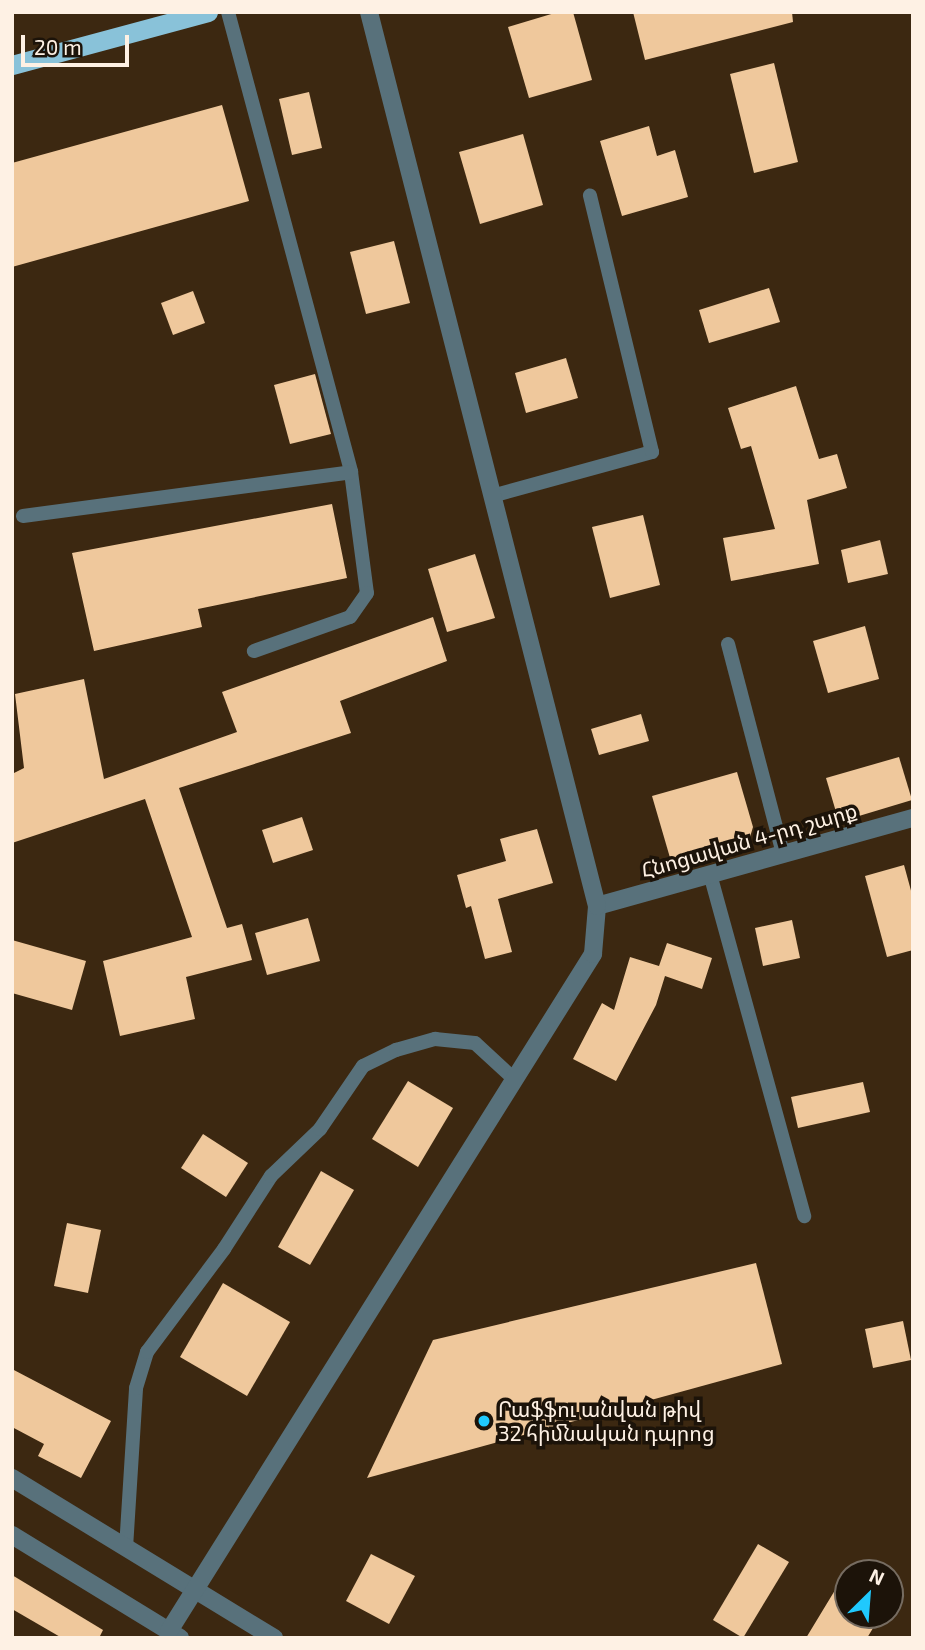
<!DOCTYPE html>
<meta charset="utf-8">
<style>
body{margin:0}
#map{position:relative;width:925px;height:1650px;overflow:hidden;background:#3c2811;font-family:"Exo 2","Noto Sans Armenian",sans-serif}
div>[style]{position:absolute}
.building>*{inset:0;background:#efc89c}
.service>*{height:14px;margin:-7px;padding:0 7px;transform-origin:7px;border-radius:7px;background:#58717b}
.minor>*{height:18px;margin:-9px;padding:0 9px;transform-origin:9px;border-radius:9px;background:#58717b}
.trunk>*{height:19px;margin:-9.5px;padding:0 9.5px;transform-origin:9.5px;border-radius:9.5px;background:#89c2d9}
.dots>*{width:19px;height:19px;translate:-50% -50%;box-sizing:border-box;border:4px solid #1c1309;border-radius:50%}
span{translate:-50% -50%;white-space:nowrap;text-align:center;line-height:1.15;-webkit-text-stroke:7px #1c1309;paint-order:stroke}
.street-label{font-size:21px;color:#fef1e4}
.poi-label{font-size:21px;color:#fef1e4}
.left{translate:0 -50%;text-align:left}
.frame{position:absolute;inset:0;border:14px solid #fef1e4;pointer-events:none}
.north{position:absolute;left:834px;top:1559px;width:70px;height:70px;box-sizing:border-box;background:#1c1309;border:2px solid #766c61;border-radius:50%;rotate:25deg;font-size:19px;font-weight:700;line-height:28px;text-align:center;color:#fef1e4}
.north::after{content:'';display:block;margin:auto;width:24px;height:32px;background:#20c9fd;clip-path:polygon(50% 0,100% 100%,50% 72%,0 100%)}
.scale{position:absolute;left:21px;top:35px;width:108px;height:32px;box-sizing:border-box;border:4px solid #fef1e4;border-top:0;padding-left:9px;font-size:21px;line-height:24px;white-space:nowrap;color:#fef1e4;-webkit-text-stroke:5px #1c1309;paint-order:stroke}
</style>
<div id="map">
<div class="building">
<i style="clip-path:polygon(558px 12px,573px 12px,592px 80px,529px 98px,508px 27px)"></i>
<i style="clip-path:polygon(633px 12px,792px 12px,793px 22px,645px 60px)"></i>
<i style="clip-path:polygon(774px 63px,798px 162px,754px 173px,730px 74px)"></i>
<i style="clip-path:polygon(309px 92px,322px 148px,292px 155px,279px 99px)"></i>
<i style="clip-path:polygon(222px 105px,249px 201px,12px 267px,12px 163px)"></i>
<i style="clip-path:polygon(649px 126px,657px 156px,675px 150px,688px 197px,622px 216px,600px 141px)"></i>
<i style="clip-path:polygon(523px 134px,543px 205px,480px 224px,459px 152px)"></i>
<i style="clip-path:polygon(394px 241px,410px 303px,366px 314px,350px 252px)"></i>
<i style="clip-path:polygon(769px 288px,780px 322px,709px 343px,699px 310px)"></i>
<i style="clip-path:polygon(193px 291px,205px 323px,173px 335px,161px 303px)"></i>
<i style="clip-path:polygon(566px 358px,578px 398px,526px 413px,515px 373px)"></i>
<i style="clip-path:polygon(315px 374px,331px 434px,290px 444px,274px 385px)"></i>
<i style="clip-path:polygon(796px 386px,819px 459px,837px 454px,847px 488px,807px 500px,819px 564px,731px 581px,723px 538px,775px 529px,751px 446px,741px 449px,728px 408px)"></i>
<i style="clip-path:polygon(332px 504px,347px 578px,198px 609px,202px 627px,94px 651px,72px 553px)"></i>
<i style="clip-path:polygon(643px 515px,660px 585px,610px 598px,592px 527px)"></i>
<i style="clip-path:polygon(880px 540px,888px 574px,848px 583px,841px 550px)"></i>
<i style="clip-path:polygon(475px 554px,495px 618px,447px 632px,428px 569px)"></i>
<i style="clip-path:polygon(433px 617px,447px 661px,340px 701px,351px 733px,179px 788px,227px 928px,242px 924px,252px 960px,186px 977px,195px 1019px,120px 1036px,103px 961px,192px 937px,145px 799px,12px 843px,12px 774px,24px 768px,15px 694px,84px 679px,104px 779px,237px 732px,222px 692px)"></i>
<i style="clip-path:polygon(865px 626px,879px 679px,828px 693px,813px 641px)"></i>
<i style="clip-path:polygon(641px 714px,649px 741px,599px 755px,591px 729px)"></i>
<i style="clip-path:polygon(899px 757px,912px 800px,839px 822px,826px 778px)"></i>
<i style="clip-path:polygon(737px 772px,753px 827px,747px 847px,673px 868px,652px 796px)"></i>
<i style="clip-path:polygon(302px 817px,313px 850px,273px 863px,262px 830px)"></i>
<i style="clip-path:polygon(537px 829px,553px 883px,498px 899px,512px 952px,485px 959px,471px 906px,466px 908px,457px 875px,506px 861px,500px 839px)"></i>
<i style="clip-path:polygon(904px 865px,913px 898px,913px 950px,887px 957px,865px 876px)"></i>
<i style="clip-path:polygon(308px 918px,320px 961px,267px 975px,255px 933px)"></i>
<i style="clip-path:polygon(792px 920px,800px 958px,763px 966px,755px 928px)"></i>
<i style="clip-path:polygon(12px 940px,86px 961px,72px 1010px,12px 993px)"></i>
<i style="clip-path:polygon(667px 943px,712px 958px,702px 989px,665px 976px,656px 1005px,616px 1081px,573px 1059px,602px 1003px,614px 1010px,630px 957px,659px 966px)"></i>
<i style="clip-path:polygon(408px 1081px,453px 1108px,418px 1167px,372px 1139px)"></i>
<i style="clip-path:polygon(863px 1082px,870px 1112px,798px 1128px,791px 1097px)"></i>
<i style="clip-path:polygon(203px 1134px,248px 1163px,226px 1197px,181px 1168px)"></i>
<i style="clip-path:polygon(321px 1171px,354px 1190px,310px 1265px,278px 1247px)"></i>
<i style="clip-path:polygon(67px 1223px,101px 1230px,88px 1293px,54px 1286px)"></i>
<i style="clip-path:polygon(756px 1263px,782px 1364px,367px 1478px,433px 1340px)"></i>
<i style="clip-path:polygon(223px 1283px,290px 1322px,247px 1396px,180px 1357px)"></i>
<i style="clip-path:polygon(903px 1321px,911px 1360px,873px 1368px,865px 1329px)"></i>
<i style="clip-path:polygon(12px 1369px,111px 1421px,81px 1478px,38px 1456px,44px 1444px,12px 1427px)"></i>
<i style="clip-path:polygon(758px 1544px,789px 1562px,743px 1638px,713px 1620px)"></i>
<i style="clip-path:polygon(371px 1554px,415px 1576px,389px 1624px,346px 1601px)"></i>
<i style="clip-path:polygon(846px 1572px,848px 1615px,881px 1615px,867px 1638px,806px 1638px)"></i>
<i style="clip-path:polygon(12px 1575px,103px 1630px,99px 1638px,62px 1638px,12px 1609px)"></i>
</div>
<div class="service">
<i style="left:228px;top:12px;width:476px;rotate:75deg"></i>
<i style="left:351px;top:472px;width:122px;rotate:82.5deg"></i>
<i style="left:367px;top:593px;width:29px;rotate:125deg"></i>
<i style="left:350px;top:617px;width:102px;rotate:160.5deg"></i>
<i style="left:492px;top:496px;width:166px;rotate:-15.4deg"></i>
<i style="left:652px;top:452px;width:264px;rotate:-103.6deg"></i>
<i style="left:23px;top:516px;width:331px;rotate:-7.6deg"></i>
<i style="left:728px;top:644px;width:217px;rotate:75.3deg"></i>
<i style="left:710px;top:874px;width:355px;rotate:74.6deg"></i>
<i style="left:126px;top:1548px;width:160px;rotate:-86.4deg"></i>
<i style="left:136px;top:1388px;width:38px;rotate:-73deg"></i>
<i style="left:147px;top:1352px;width:129px;rotate:-53.2deg"></i>
<i style="left:224px;top:1249px;width:87px;rotate:-57.2deg"></i>
<i style="left:271px;top:1176px;width:68px;rotate:-43.8deg"></i>
<i style="left:320px;top:1129px;width:76px;rotate:-55.7deg"></i>
<i style="left:363px;top:1066px;width:37px;rotate:-26deg"></i>
<i style="left:396px;top:1050px;width:41px;rotate:-15.8deg"></i>
<i style="left:435px;top:1039px;width:40px;rotate:5.7deg"></i>
<i style="left:475px;top:1043px;width:53px;rotate:42.7deg"></i>
</div>
<div class="minor">
<i style="left:597px;top:906px;width:328px;rotate:-15.6deg"></i>
<i style="left:12px;top:1478px;width:307px;rotate:31.4deg"></i>
<i style="left:12px;top:1535px;width:197px;rotate:31.5deg"></i>
<i style="left:169px;top:1631px;width:799px;rotate:-57.94deg"></i>
<i style="left:593px;top:954px;width:48px;rotate:-85.2deg"></i>
<i style="left:597px;top:906px;width:923px;rotate:-104.31deg"></i>
</div>
<div class="trunk">
<i style="left:12px;top:65px;width:203px;rotate:-15.1deg"></i>
</div>
<div class="dots">
<i style="left:484px;top:1421px;background:#20c9fd"></i>
</div>
<div class="street-label">
<span style="left:749px;top:840px;rotate:-16deg">Հնոցավան 4-րդ շարք</span>
</div>
<div class="poi-label">
<span class="left" style="left:498px;top:1421px">Րաֆֆու անվան թիվ<br>32 հիմնական դպրոց</span>
</div>
<div class="frame"></div>
<div class="north">N</div>
<div class="scale">20 m</div>
</div>
